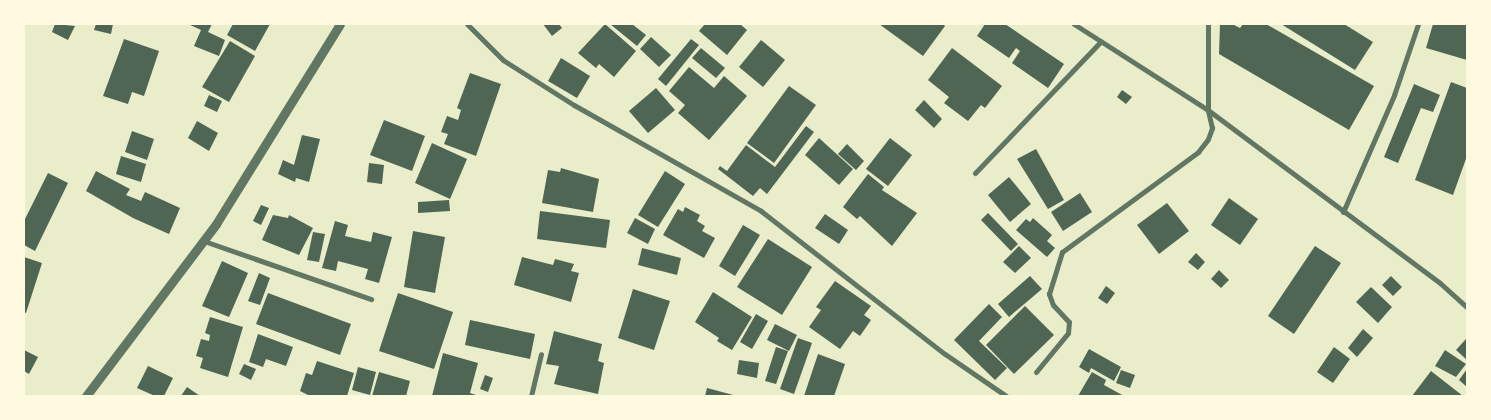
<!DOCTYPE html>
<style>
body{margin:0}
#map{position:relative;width:1491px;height:420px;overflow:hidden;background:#e9edc9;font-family:"Playfair Display",serif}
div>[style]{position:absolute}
.building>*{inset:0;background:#4f6655}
.minor>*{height:5px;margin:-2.5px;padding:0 2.5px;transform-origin:2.5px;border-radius:2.5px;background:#617663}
.tertiary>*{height:9px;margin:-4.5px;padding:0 4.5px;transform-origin:4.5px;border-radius:4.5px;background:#617663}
span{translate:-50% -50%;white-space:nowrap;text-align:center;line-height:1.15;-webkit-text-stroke:4.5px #fefae0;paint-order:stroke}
.frame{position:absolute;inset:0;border:25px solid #fefae0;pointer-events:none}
</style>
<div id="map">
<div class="building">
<i style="clip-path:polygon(55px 24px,75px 26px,68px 40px,52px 32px)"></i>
<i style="clip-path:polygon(96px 24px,113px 24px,111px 34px,94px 30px)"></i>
<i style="clip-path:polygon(188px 24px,212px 24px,208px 32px,225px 40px,219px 56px,194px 46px,201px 30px)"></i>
<i style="clip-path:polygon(233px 24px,270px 24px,255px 51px,227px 35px)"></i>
<i style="clip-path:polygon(543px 24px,559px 24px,562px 28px,552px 36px)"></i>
<i style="clip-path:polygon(605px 24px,636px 51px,614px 77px,599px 64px,596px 68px,578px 53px)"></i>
<i style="clip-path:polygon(610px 24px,632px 24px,646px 35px,637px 46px)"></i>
<i style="clip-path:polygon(705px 24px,740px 24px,747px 30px,727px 55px,699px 31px)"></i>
<i style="clip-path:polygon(879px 24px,943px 24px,945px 26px,923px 56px)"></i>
<i style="clip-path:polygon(985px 24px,1005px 24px,1064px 64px,1048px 88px,1012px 63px,1020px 51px,1016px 48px,1009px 58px,977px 36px)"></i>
<i style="clip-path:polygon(1220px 24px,1232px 24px,1240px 28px,1243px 24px,1266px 24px,1374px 86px,1349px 130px,1219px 54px)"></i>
<i style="clip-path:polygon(1281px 24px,1344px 24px,1373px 42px,1355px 70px)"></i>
<i style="clip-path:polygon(1433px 24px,1467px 24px,1467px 60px,1426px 48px)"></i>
<i style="clip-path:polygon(651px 37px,671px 55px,659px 67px,640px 49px)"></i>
<i style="clip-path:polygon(124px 39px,159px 51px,144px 96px,132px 92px,128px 104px,103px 96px)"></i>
<i style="clip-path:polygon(691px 39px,699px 45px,666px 86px,658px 79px)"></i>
<i style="clip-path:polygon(761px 40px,785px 60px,763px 87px,739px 67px)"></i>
<i style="clip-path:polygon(230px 41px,255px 56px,229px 102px,202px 87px)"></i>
<i style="clip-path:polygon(701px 48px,725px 68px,716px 78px,692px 58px)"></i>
<i style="clip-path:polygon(952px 48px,1002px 86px,985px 108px,981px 105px,968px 121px,944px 103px,949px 97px,928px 80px)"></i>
<i style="clip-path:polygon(561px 58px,590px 76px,577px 98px,548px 81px)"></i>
<i style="clip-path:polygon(689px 67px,714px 88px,724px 76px,747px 96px,709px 140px,678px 113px,685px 105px,669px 91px)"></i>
<i style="clip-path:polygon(470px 73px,501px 84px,476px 156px,444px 144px,448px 134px,441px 132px,447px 116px,458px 120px,461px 110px,457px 108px)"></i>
<i style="clip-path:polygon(1451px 82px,1467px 88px,1467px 156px,1453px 195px,1415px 180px)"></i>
<i style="clip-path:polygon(1414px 84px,1440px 95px,1433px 112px,1421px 108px,1398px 163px,1384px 157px)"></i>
<i style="clip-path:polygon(789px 86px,816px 105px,774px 163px,747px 143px)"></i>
<i style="clip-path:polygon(656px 88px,675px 110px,648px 133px,629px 111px)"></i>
<i style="clip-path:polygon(1122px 90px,1132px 97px,1126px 104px,1117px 97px)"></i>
<i style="clip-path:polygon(209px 95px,222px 101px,217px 112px,204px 106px)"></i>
<i style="clip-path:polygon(924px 100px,942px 119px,934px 128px,915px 110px)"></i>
<i style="clip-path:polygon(384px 120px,425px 136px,412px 171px,370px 155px)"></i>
<i style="clip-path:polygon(197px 121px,218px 133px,209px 151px,188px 138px)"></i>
<i style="clip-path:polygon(806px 126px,814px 132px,767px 194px,760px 188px,753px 196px,718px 169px,720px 166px,727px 171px,746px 145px,775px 167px)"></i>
<i style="clip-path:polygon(132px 131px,154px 139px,147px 160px,125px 152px)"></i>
<i style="clip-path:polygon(302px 135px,320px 139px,309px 182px,296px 178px,295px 182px,278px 174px,283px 160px,294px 165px)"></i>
<i style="clip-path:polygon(819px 138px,853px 169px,839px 185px,805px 155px)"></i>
<i style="clip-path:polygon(890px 138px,912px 155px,888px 186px,866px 169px)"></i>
<i style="clip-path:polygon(432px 143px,467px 159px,450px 199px,415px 183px)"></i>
<i style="clip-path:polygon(847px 144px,864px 161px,856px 170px,838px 154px)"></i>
<i style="clip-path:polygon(1036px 149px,1064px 200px,1048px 209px,1017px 159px)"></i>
<i style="clip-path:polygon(121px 156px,146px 164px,141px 182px,116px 174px)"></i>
<i style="clip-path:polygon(369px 163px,384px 165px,382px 184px,367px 182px)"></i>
<i style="clip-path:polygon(561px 168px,599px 179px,593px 212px,542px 203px,548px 170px,560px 172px)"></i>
<i style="clip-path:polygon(96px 171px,130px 189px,126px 195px,141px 201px,145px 192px,180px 208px,169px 234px,133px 218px,86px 191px)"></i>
<i style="clip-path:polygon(665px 171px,685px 184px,658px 227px,638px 215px)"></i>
<i style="clip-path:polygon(48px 173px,68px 183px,35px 251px,24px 245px,24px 221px)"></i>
<i style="clip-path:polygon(868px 174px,884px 187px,882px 190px,917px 213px,892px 246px,860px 216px,857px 219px,843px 207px)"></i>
<i style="clip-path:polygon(1009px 177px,1031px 204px,1010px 222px,988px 195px)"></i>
<i style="clip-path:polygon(1080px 193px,1092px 212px,1063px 231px,1051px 212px)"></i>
<i style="clip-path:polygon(1229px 198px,1258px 219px,1240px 245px,1211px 225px)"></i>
<i style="clip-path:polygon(449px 200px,450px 211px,418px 213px,418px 202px)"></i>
<i style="clip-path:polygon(1167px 203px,1189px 231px,1159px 254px,1137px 225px)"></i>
<i style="clip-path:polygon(261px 205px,269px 208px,261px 225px,253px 221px)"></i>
<i style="clip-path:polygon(685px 207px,700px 215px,697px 221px,705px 226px,702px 231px,715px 238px,704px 258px,663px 235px,678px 209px,683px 212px)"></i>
<i style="clip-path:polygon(540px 211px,610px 220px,606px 248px,537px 239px)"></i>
<i style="clip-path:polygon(988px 213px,1018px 244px,1011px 251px,981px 220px)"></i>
<i style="clip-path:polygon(825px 214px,848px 230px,839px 244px,815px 228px)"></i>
<i style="clip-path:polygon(273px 215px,288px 218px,289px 215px,313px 228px,299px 255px,262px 240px)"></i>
<i style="clip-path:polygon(635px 218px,655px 229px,648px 244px,627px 233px)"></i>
<i style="clip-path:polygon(1033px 218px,1052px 235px,1047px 241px,1055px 248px,1047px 257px,1016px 230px,1026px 219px,1030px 222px)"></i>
<i style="clip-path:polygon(335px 221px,348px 225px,345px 236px,371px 242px,373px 232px,392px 237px,379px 283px,365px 279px,368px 269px,338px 261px,336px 271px,322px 268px)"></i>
<i style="clip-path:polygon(743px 225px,760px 235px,735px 276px,719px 266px)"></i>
<i style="clip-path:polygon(413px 231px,445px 237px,435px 293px,404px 287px)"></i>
<i style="clip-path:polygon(313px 232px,325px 234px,319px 262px,307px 260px)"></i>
<i style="clip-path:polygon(768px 239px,812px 267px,782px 315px,737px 287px)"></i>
<i style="clip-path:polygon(1019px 246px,1031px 258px,1015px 273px,1003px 262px)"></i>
<i style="clip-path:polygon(1315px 246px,1341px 263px,1294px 334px,1268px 316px)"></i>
<i style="clip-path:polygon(642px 248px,681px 258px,677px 275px,638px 265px)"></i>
<i style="clip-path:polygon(1196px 253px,1205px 262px,1198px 270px,1188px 262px)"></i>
<i style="clip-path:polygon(24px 257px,42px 263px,26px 313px,24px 312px)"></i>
<i style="clip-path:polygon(522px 257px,553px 265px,555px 259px,574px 264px,571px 271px,579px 273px,571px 302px,514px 285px)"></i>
<i style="clip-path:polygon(222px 261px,248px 273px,229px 317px,202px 306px)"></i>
<i style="clip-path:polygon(1219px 270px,1229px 280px,1221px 288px,1211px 279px)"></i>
<i style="clip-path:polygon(259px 273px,270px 278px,260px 305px,248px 301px)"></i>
<i style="clip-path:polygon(1030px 276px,1042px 289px,1009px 317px,998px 304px)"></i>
<i style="clip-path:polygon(1391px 276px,1402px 287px,1393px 296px,1382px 285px)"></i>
<i style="clip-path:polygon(835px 281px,871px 306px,864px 315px,871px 320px,860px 336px,853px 331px,840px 349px,809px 327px,821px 310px,816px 307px)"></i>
<i style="clip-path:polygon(1106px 286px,1115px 293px,1107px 304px,1098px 298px)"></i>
<i style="clip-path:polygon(1371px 287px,1392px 307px,1378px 323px,1356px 302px)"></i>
<i style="clip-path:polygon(633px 289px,670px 301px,654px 350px,618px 338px)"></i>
<i style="clip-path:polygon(713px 292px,752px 317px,732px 350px,717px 341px,719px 338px,695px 322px)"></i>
<i style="clip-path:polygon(268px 293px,351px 324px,340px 355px,256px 324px)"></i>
<i style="clip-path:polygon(398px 293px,453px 312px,434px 369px,379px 351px)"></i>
<i style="clip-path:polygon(989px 304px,1002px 317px,979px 341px,1007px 368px,995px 380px,954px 340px)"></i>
<i style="clip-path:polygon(1025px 306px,1054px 335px,1014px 374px,986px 345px)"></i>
<i style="clip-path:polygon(756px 314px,768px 321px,752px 349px,740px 342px)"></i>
<i style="clip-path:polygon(210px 317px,243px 327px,228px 377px,200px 368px,203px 358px,196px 356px,201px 339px,209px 341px,210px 335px,205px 333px)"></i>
<i style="clip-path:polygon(470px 320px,535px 334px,530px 359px,465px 345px)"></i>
<i style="clip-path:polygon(775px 324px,797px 335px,789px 351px,767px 340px)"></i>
<i style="clip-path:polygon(1363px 329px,1373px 338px,1357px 357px,1348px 348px)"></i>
<i style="clip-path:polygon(554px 331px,602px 344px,598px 361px,604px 363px,598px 394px,554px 384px,559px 366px,546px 364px)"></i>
<i style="clip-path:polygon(258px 334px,293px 347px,286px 366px,266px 359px,263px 367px,249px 362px)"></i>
<i style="clip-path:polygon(798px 338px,812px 343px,794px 394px,780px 389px)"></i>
<i style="clip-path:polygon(1466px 339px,1467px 340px,1467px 360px,1456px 350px)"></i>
<i style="clip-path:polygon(776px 347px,788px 351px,776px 384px,765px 381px)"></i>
<i style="clip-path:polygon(1334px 347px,1350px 359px,1333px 383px,1317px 372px)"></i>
<i style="clip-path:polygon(1089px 349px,1121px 367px,1114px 381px,1091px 368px,1089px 373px,1079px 367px)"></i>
<i style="clip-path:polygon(24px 350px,38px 357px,29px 374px,24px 371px)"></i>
<i style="clip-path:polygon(1445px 350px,1466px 364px,1456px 377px,1435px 366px)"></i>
<i style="clip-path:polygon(443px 353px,478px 363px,470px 393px,479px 396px,432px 396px)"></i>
<i style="clip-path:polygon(818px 354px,845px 364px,834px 396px,804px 396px)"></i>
<i style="clip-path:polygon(739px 360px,759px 363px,757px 378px,737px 374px)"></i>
<i style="clip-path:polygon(317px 361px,354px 373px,347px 396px,310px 396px,300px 391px,306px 373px,312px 375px)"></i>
<i style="clip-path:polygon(244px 364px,256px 369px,251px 380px,239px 374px)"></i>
<i style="clip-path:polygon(148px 366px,173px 378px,164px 396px,155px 396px,137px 388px)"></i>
<i style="clip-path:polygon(358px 367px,376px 372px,370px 395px,352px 390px)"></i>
<i style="clip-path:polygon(1467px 369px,1467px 387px,1459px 380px)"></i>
<i style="clip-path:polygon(1121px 370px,1135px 375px,1130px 388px,1116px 383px)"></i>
<i style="clip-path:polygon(1431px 371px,1463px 396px,1412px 396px)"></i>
<i style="clip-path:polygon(379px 372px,410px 381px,406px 396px,372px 396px)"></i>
<i style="clip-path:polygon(1092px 372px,1106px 380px,1104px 385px,1124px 396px,1078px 396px)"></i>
<i style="clip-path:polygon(485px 375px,493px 378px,488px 392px,480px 389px)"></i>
<i style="clip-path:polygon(187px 387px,200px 396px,181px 396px)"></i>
<i style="clip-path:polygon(707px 388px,737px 396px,705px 396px)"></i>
</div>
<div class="minor">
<i style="left:467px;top:24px;width:51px;rotate:45deg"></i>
<i style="left:503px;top:60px;width:84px;rotate:32.4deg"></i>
<i style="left:574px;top:105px;width:215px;rotate:29.5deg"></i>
<i style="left:761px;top:211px;width:233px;rotate:37.9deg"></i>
<i style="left:945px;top:354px;width:74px;rotate:34.5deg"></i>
<i style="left:1074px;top:24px;width:159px;rotate:32.7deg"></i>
<i style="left:1208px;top:110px;width:289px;rotate:36.7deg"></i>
<i style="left:1440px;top:283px;width:36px;rotate:42deg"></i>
<i style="left:975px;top:173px;width:182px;rotate:-46.3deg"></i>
<i style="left:1343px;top:212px;width:128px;rotate:-66.4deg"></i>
<i style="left:1394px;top:95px;width:75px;rotate:-71.3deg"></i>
<i style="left:204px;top:241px;width:177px;rotate:19.2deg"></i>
<i style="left:1036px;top:372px;width:50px;rotate:-50.6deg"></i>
<i style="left:1068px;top:333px;width:11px;rotate:-85deg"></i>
<i style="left:1069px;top:322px;width:23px;rotate:-133deg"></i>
<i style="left:1053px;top:305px;width:12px;rotate:-110deg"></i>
<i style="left:1049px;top:294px;width:44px;rotate:-72.8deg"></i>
<i style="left:1062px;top:252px;width:169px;rotate:-36.3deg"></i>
<i style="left:1198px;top:152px;width:16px;rotate:-52deg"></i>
<i style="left:1208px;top:139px;width:12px;rotate:-70deg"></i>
<i style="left:1212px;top:128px;width:18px;rotate:-103deg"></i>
<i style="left:1208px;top:110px;width:86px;rotate:-90deg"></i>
<i style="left:531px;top:396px;width:43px;rotate:-76.6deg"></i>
</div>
<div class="tertiary">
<i style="left:86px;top:396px;width:216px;rotate:-52.9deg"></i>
<i style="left:216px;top:224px;width:235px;rotate:-58.2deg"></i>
</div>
<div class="frame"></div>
</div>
